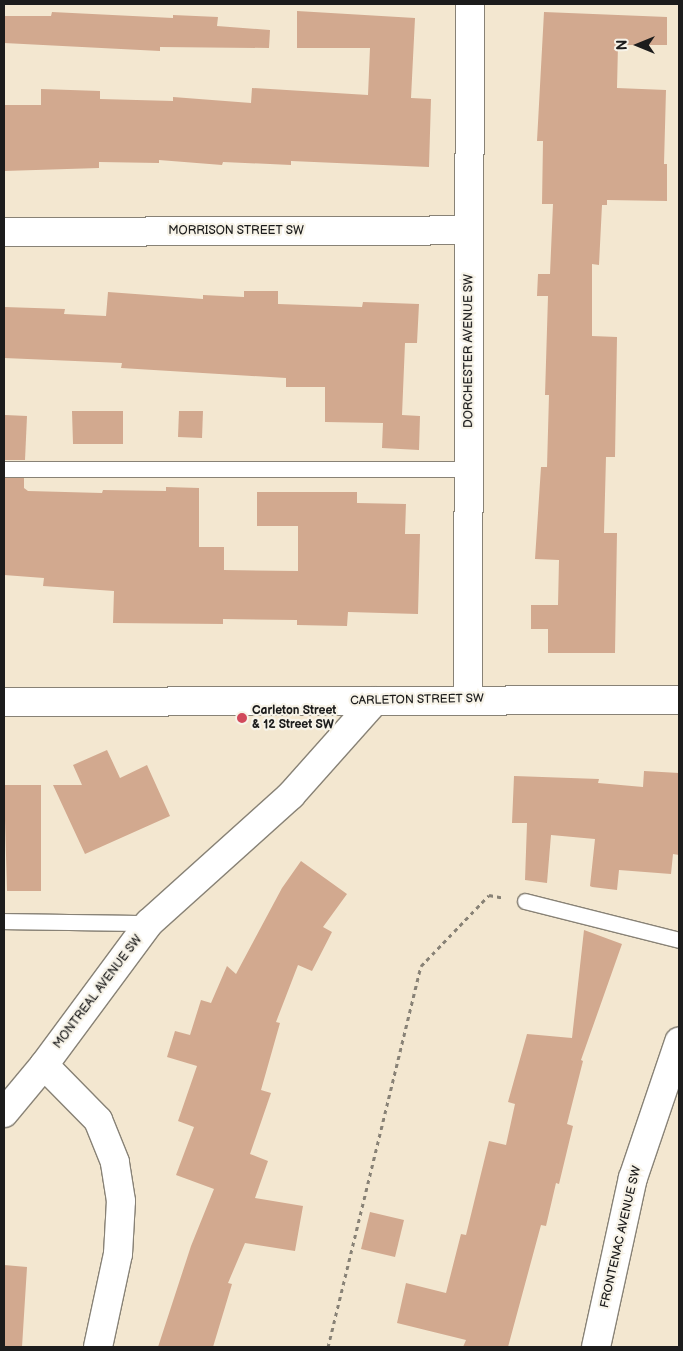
<!DOCTYPE html>
<style>
body{margin:0}
#map{position:relative;width:683px;height:1351px;overflow:hidden;background:#f3e7d0;font-family:"Balsamiq Sans",sans-serif}
div>[style]{position:absolute}
.building>*{inset:0;background:#d2a98f}
.path>*{height:3px;margin-top:-1.5px;transform-origin:0;background:repeating-linear-gradient(90deg,#888276 0 4px,transparent 0 8px)}
.roads{filter:drop-shadow(1px 0 #888276) drop-shadow(-1px 0 #888276) drop-shadow(0 1px #888276) drop-shadow(0 -1px #888276)}
.lane>*{height:15px;margin:-7.5px;padding:0 7.5px;transform-origin:7.5px;border-radius:7.5px;background:#fff}
.street>*{height:28px;margin:-14px;padding:0 14px;transform-origin:14px;border-radius:14px;background:#fff}
.dots>*{width:14px;height:14px;translate:-50% -50%;box-sizing:border-box;border:2px solid #f7f3e8;border-radius:50%}
span{translate:-50% -50%;white-space:nowrap;text-align:center;line-height:1.15;-webkit-text-stroke:4.5px #f7f3e8;paint-order:stroke}
.street-label{font-size:12px;color:#1c1c1c}
.poi-label{font-size:12px;color:#1c1c1c;font-weight:700}
.left{translate:0 -50%;text-align:left}
.frame{position:absolute;inset:0;border:5px solid #1c1c1c;pointer-events:none}
.north{position:absolute;left:613px;top:20px;width:50px;height:50px;-webkit-text-stroke:4px #f7f3e8;paint-order:stroke;rotate:270deg;font-size:14px;font-weight:700;line-height:20px;text-align:center;color:#1c1c1c}
.north::after{content:'';display:block;margin:auto;width:18px;height:22px;background:#1c1c1c;clip-path:polygon(50% 0,100% 100%,50% 72%,0 100%)}
</style>
<div id="map">
<div class="building">
<i style="clip-path:polygon(297px 11px,415px 18px,411px 98px,431px 99px,429px 167px,291px 161px,291px 165px,223px 162px,222px 165px,159px 160px,159px 163px,99px 162px,99px 168px,4px 171px,4px 105px,41px 105px,41px 89px,100px 91px,100px 99px,173px 101px,173px 97px,251px 103px,252px 88px,368px 95px,370px 48px,297px 48px)"></i>
<i style="clip-path:polygon(52px 12px,173px 18px,173px 15px,218px 17px,217px 26px,270px 30px,269px 48px,160px 47px,160px 51px,4px 43px,4px 16px,51px 16px)"></i>
<i style="clip-path:polygon(544px 12px,667px 17px,667px 45px,618px 45px,617px 88px,666px 90px,664px 164px,667px 164px,667px 201px,607px 200px,607px 205px,602px 205px,599px 265px,592px 264px,592px 336px,617px 337px,615px 457px,606px 457px,604px 533px,617px 533px,615px 653px,548px 653px,548px 629px,531px 629px,531px 605px,558px 605px,559px 560px,535px 559px,541px 467px,547px 467px,549px 395px,545px 395px,548px 296px,537px 296px,538px 274px,550px 274px,553px 204px,542px 204px,543px 141px,537px 141px)"></i>
<i style="clip-path:polygon(244px 291px,278px 291px,278px 304px,362px 307px,363px 302px,419px 304px,417px 343px,405px 343px,402px 415px,420px 416px,419px 450px,382px 448px,383px 423px,325px 422px,325px 387px,286px 387px,286px 378px,121px 368px,122px 363px,4px 358px,4px 307px,65px 309px,64px 314px,106px 316px,108px 292px,203px 299px,203px 295px,244px 297px)"></i>
<i style="clip-path:polygon(72px 411px,123px 411px,123px 444px,73px 444px)"></i>
<i style="clip-path:polygon(179px 411px,203px 411px,202px 438px,178px 437px)"></i>
<i style="clip-path:polygon(5px 415px,27px 416px,25px 460px,4px 460px)"></i>
<i style="clip-path:polygon(4px 478px,24px 478px,24px 488px,28px 491px,102px 493px,103px 490px,166px 491px,166px 487px,199px 488px,199px 547px,224px 547px,224px 570px,298px 571px,298px 526px,257px 526px,257px 492px,357px 492px,357px 503px,406px 504px,405px 534px,420px 534px,418px 614px,348px 612px,347px 626px,297px 625px,297px 620px,223px 619px,223px 624px,113px 623px,114px 591px,43px 586px,44px 578px,4px 575px)"></i>
<i style="clip-path:polygon(107px 750px,120px 778px,147px 765px,170px 816px,85px 854px,53px 785px,82px 785px,73px 765px)"></i>
<i style="clip-path:polygon(644px 771px,679px 773px,679px 855px,673px 854px,671px 874px,619px 870px,617px 890px,592px 887px,590px 886px,595px 839px,551px 835px,547px 883px,525px 880px,527px 823px,512px 823px,514px 776px,599px 779px,598px 783px,643px 787px)"></i>
<i style="clip-path:polygon(4px 785px,41px 785px,41px 891px,7px 891px)"></i>
<i style="clip-path:polygon(301px 861px,347px 894px,323px 927px,332px 932px,312px 971px,298px 965px,276px 1022px,280px 1023px,261px 1090px,271px 1093px,250px 1154px,268px 1161px,255px 1198px,303px 1206px,295px 1251px,245px 1243px,228px 1283px,232px 1284px,213px 1347px,158px 1347px,191px 1246px,214px 1189px,176px 1175px,194px 1127px,178px 1121px,197px 1066px,167px 1057px,175px 1031px,190px 1035px,201px 1000px,211px 1003px,227px 966px,236px 974px,282px 888px)"></i>
<i style="clip-path:polygon(584px 930px,622px 944px,581px 1060px,583px 1061px,567px 1124px,573px 1126px,559px 1184px,556px 1183px,546px 1226px,541px 1225px,508px 1347px,463px 1347px,466px 1340px,397px 1323px,406px 1283px,446px 1293px,461px 1234px,466px 1235px,489px 1141px,506px 1145px,515px 1104px,508px 1102px,527px 1034px,572px 1038px)"></i>
<i style="clip-path:polygon(370px 1212px,404px 1220px,395px 1257px,361px 1249px)"></i>
<i style="clip-path:polygon(4px 1265px,27px 1267px,22px 1347px,4px 1347px)"></i>
</div>
<div class="path">
<i style="left:328px;top:1347px;width:392px;rotate:-76.3deg"></i>
<i style="left:421px;top:966px;width:98px;rotate:-46.2deg"></i>
<i style="left:489px;top:895px;width:16px;rotate:11deg"></i>
</div>
<div class="roads">
<div class="lane">
<i style="left:4px;top:469px;width:465px"></i>
<i style="left:525px;top:901px;width:159px;rotate:14.2deg"></i>
<i style="left:4px;top:921px;width:145px;rotate:0.8deg"></i>
</div>
<div class="street">
<i style="left:4px;top:232px;width:465px;rotate:-0.2deg"></i>
<i style="left:468px;top:699px;width:695px;rotate:-89.84deg"></i>
<i style="left:4px;top:702px;width:675px;rotate:-0.17deg"></i>
<i style="left:4px;top:1113px;width:62px;rotate:-50.2deg"></i>
<i style="left:98px;top:1347px;width:95px;rotate:-77.9deg"></i>
<i style="left:118px;top:1254px;width:53px;rotate:-86.8deg"></i>
<i style="left:121px;top:1201px;width:39px;rotate:-99deg"></i>
<i style="left:115px;top:1162px;width:45px;rotate:-112deg"></i>
<i style="left:98px;top:1120px;width:77px;rotate:-134.5deg"></i>
<i style="left:44px;top:1065px;width:177px;rotate:-53.5deg"></i>
<i style="left:149px;top:923px;width:191px;rotate:-42deg"></i>
<i style="left:291px;top:795px;width:125px;rotate:-48.3deg"></i>
<i style="left:596px;top:1347px;width:173px;rotate:-77.7deg"></i>
<i style="left:633px;top:1178px;width:144px;rotate:-71.3deg"></i>
</div>
</div>
<div class="dots">
<i style="left:242px;top:718px;background:#d1495b"></i>
</div>
<div class="street-label">
<span style="left:236px;top:231px">MORRISON STREET SW</span>
<span style="left:469px;top:351px;rotate:-90deg">DORCHESTER AVENUE SW</span>
<span style="left:417px;top:700px;rotate:-1deg">CARLETON STREET SW</span>
<span style="left:98px;top:992px;rotate:-53deg">MONTREAL AVENUE SW</span>
<span style="left:621px;top:1237px;rotate:-77deg">FRONTENAC AVENUE SW</span>
</div>
<div class="poi-label">
<span class="left" style="left:252px;top:718px">Carleton Street<br>&amp; 12 Street SW</span>
</div>
<div class="frame"></div>
<div class="north">N</div>
</div>
